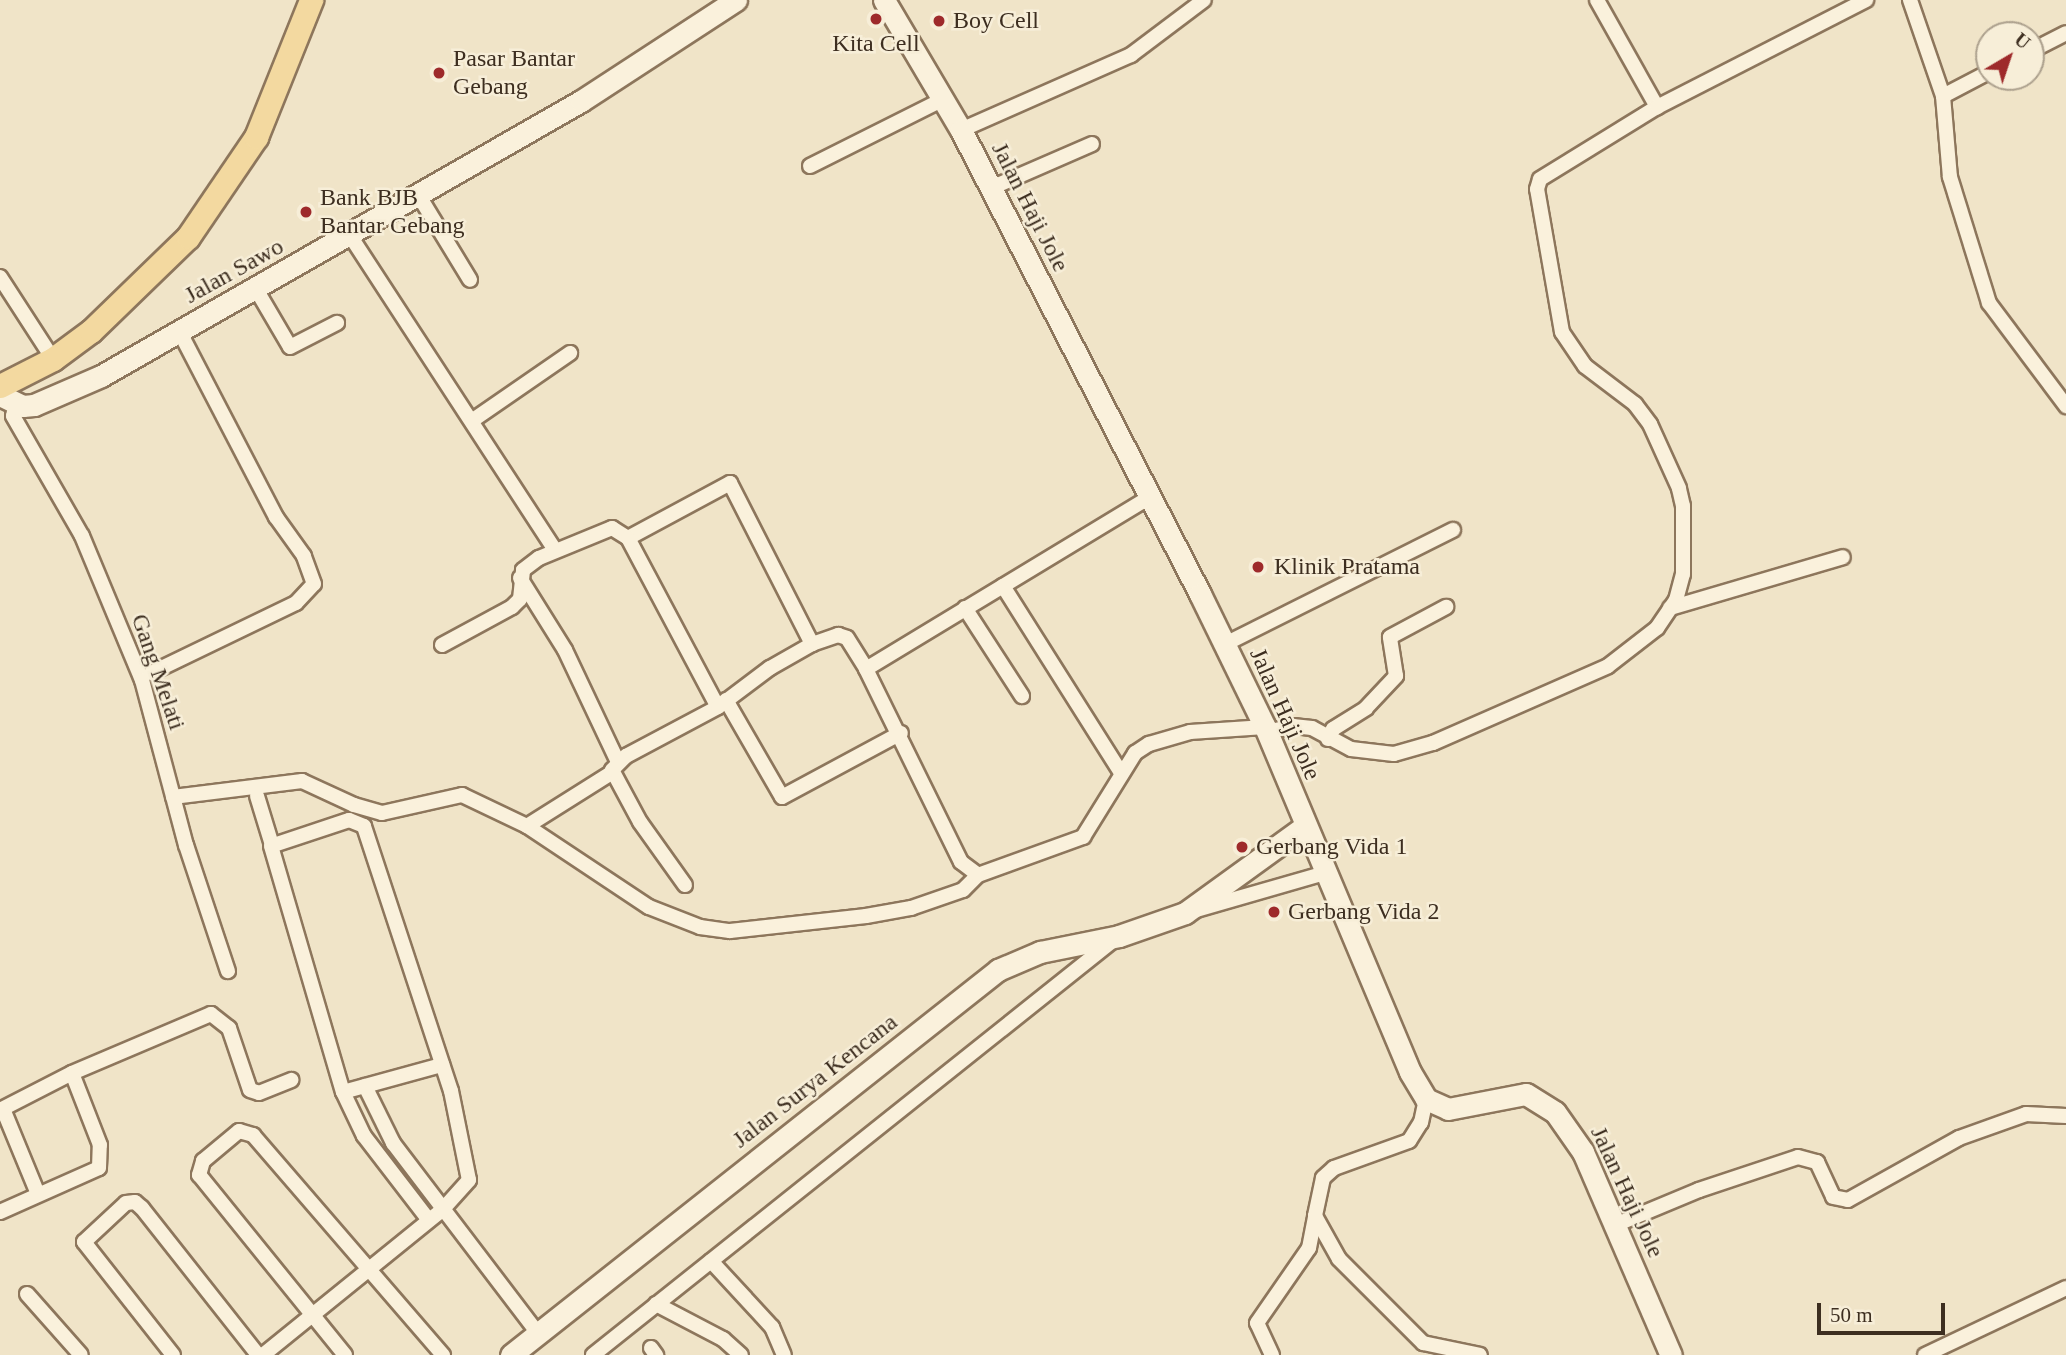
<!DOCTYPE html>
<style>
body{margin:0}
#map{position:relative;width:2066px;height:1355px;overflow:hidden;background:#f0e4c8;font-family:Georgia,serif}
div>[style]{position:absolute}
.roads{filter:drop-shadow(2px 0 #8d765c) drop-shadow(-2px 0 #8d765c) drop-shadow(0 2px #8d765c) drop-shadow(0 -2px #8d765c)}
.street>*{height:14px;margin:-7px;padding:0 7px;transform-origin:7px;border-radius:7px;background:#faf1dc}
.secondary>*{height:21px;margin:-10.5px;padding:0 10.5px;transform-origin:10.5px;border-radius:10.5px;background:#faf1dc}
.primary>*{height:23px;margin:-11.5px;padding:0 11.5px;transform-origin:11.5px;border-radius:11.5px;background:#f3d9a0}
.dots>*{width:19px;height:19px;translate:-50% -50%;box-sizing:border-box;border:4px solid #f7eed8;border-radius:50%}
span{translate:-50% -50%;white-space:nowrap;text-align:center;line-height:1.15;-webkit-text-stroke:5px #f7eed8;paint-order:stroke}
.poi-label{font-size:24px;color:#3d2e20}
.left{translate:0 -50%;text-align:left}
.street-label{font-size:24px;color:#3d2e20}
.north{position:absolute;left:1975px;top:21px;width:70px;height:70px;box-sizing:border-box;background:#f7eed8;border:2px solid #ada18e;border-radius:50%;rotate:39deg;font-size:19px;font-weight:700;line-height:28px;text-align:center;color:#3d2e20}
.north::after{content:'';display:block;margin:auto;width:24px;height:32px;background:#9e2a2b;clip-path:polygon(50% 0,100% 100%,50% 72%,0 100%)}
.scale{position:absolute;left:1817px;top:1303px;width:128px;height:32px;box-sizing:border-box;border:4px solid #3d2e20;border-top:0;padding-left:9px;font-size:21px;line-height:24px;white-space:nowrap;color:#3d2e20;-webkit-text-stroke:5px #f7eed8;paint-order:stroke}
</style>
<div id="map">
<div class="roads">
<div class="street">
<i style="left:1597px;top:0;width:123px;rotate:60.7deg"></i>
<i style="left:1910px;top:0;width:102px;rotate:71deg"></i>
<i style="left:1943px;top:96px;width:81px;rotate:85.1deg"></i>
<i style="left:1950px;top:177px;width:132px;rotate:72.8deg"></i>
<i style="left:1989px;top:303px;width:129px;rotate:53.2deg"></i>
<i style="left:2031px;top:51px;width:39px;rotate:-27deg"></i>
<i style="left:1943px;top:96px;width:52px;rotate:-27.6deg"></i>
<i style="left:961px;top:130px;width:186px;rotate:-23.8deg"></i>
<i style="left:1131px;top:55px;width:91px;rotate:-37deg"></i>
<i style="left:810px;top:166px;width:150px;rotate:-26.6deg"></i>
<i style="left:991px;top:188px;width:110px;rotate:-23.5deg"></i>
<i style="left:419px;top:196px;width:98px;rotate:58.7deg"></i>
<i style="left:351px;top:237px;width:374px;rotate:56.9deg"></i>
<i style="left:0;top:277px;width:98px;rotate:57.1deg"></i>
<i style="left:256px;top:289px;width:67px;rotate:59.6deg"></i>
<i style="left:290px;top:347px;width:53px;rotate:-27.1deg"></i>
<i style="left:16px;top:403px;width:13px;rotate:103deg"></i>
<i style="left:13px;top:416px;width:138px;rotate:60.1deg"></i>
<i style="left:82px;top:536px;width:156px;rotate:67.4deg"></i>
<i style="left:142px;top:680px;width:171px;rotate:75.1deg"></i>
<i style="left:186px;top:845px;width:133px;rotate:71.6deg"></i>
<i style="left:473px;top:420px;width:118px;rotate:-34.6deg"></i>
<i style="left:628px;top:538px;width:116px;rotate:-28.3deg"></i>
<i style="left:730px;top:483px;width:181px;rotate:63deg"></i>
<i style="left:520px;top:578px;width:85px;rotate:58deg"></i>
<i style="left:565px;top:650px;width:124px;rotate:64.7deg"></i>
<i style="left:1003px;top:586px;width:222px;rotate:57.7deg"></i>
<i style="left:965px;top:608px;width:105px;rotate:57.1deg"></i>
<i style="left:1670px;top:608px;width:180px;rotate:-16.4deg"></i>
<i style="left:1225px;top:644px;width:255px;rotate:-26.6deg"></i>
<i style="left:442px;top:645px;width:80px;rotate:-28.5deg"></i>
<i style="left:512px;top:607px;width:11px;rotate:-45deg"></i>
<i style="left:520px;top:599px;width:29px;rotate:-84deg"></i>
<i style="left:523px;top:570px;width:20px;rotate:-37deg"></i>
<i style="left:539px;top:558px;width:79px;rotate:-22.3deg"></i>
<i style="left:612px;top:528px;width:19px;rotate:32deg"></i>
<i style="left:628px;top:538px;width:191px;rotate:62deg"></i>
<i style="left:866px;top:669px;width:330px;rotate:-31.2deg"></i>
<i style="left:151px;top:673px;width:161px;rotate:-25.8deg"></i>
<i style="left:296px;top:603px;width:26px;rotate:-47deg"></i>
<i style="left:314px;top:584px;width:30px;rotate:-110deg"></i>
<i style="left:304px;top:556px;width:48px;rotate:-125.7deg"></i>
<i style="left:276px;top:517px;width:210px;rotate:-117.5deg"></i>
<i style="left:726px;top:700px;width:112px;rotate:60deg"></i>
<i style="left:782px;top:797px;width:135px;rotate:-28.3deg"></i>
<i style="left:1267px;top:732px;width:27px;rotate:-13deg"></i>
<i style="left:1293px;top:726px;width:19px;rotate:6deg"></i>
<i style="left:1312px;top:728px;width:44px;rotate:28.3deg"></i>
<i style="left:1351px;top:749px;width:43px;rotate:6.6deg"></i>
<i style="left:1394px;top:754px;width:41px;rotate:-15.8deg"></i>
<i style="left:1433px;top:743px;width:191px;rotate:-23.7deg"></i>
<i style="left:1608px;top:666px;width:62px;rotate:-37.8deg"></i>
<i style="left:1657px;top:628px;width:34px;rotate:-56deg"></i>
<i style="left:1676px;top:600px;width:27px;rotate:-75deg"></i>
<i style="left:1683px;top:574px;width:68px;rotate:-90deg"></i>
<i style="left:1683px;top:506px;width:18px;rotate:-103deg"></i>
<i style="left:1679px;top:488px;width:70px;rotate:-114.4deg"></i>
<i style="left:1650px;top:424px;width:25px;rotate:-127deg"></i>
<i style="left:1635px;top:404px;width:63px;rotate:-142.8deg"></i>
<i style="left:1585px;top:366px;width:41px;rotate:-124.1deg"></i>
<i style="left:1562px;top:332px;width:145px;rotate:-99.9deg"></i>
<i style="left:1537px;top:189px;width:10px;rotate:-73deg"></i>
<i style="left:1540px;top:179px;width:137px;rotate:-31.6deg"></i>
<i style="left:1657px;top:107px;width:235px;rotate:-27.1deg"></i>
<i style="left:1328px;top:739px;width:11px;rotate:-63deg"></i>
<i style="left:1333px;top:729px;width:39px;rotate:-32deg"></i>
<i style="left:1366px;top:708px;width:44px;rotate:-46.8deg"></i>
<i style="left:1396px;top:676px;width:39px;rotate:-99deg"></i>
<i style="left:1390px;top:637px;width:64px;rotate:-28.2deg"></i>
<i style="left:257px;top:796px;width:51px;rotate:73deg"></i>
<i style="left:173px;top:797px;width:130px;rotate:-7.1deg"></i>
<i style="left:302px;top:781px;width:57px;rotate:24.8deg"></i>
<i style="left:354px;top:805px;width:29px;rotate:16deg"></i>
<i style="left:382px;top:813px;width:82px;rotate:-12.7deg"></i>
<i style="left:462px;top:795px;width:72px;rotate:25.5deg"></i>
<i style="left:527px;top:826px;width:146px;rotate:33.6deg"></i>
<i style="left:649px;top:907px;width:55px;rotate:21.4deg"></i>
<i style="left:700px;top:927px;width:30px;rotate:8deg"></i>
<i style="left:730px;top:931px;width:137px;rotate:-6.3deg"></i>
<i style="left:866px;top:916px;width:46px;rotate:-10.1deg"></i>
<i style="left:911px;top:908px;width:55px;rotate:-19.1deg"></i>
<i style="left:963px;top:890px;width:21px;rotate:-45deg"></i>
<i style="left:978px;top:875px;width:112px;rotate:-19.9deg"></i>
<i style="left:1083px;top:837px;width:99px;rotate:-58.2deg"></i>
<i style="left:1135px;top:753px;width:17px;rotate:-33deg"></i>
<i style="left:1149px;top:744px;width:43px;rotate:-16.3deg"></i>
<i style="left:1190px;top:732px;width:75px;rotate:-3.8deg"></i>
<i style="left:527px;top:826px;width:99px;rotate:-32.2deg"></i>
<i style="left:685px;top:885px;width:77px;rotate:-125.5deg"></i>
<i style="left:640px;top:822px;width:59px;rotate:-118.3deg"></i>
<i style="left:612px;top:770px;width:20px;rotate:-45deg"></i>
<i style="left:626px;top:756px;width:104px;rotate:-28deg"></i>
<i style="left:718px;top:707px;width:65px;rotate:-36.9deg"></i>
<i style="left:770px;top:668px;width:48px;rotate:-29.7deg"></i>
<i style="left:812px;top:644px;width:28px;rotate:-19deg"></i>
<i style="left:838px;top:635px;width:9px;rotate:18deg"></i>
<i style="left:847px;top:638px;width:36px;rotate:58deg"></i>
<i style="left:866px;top:669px;width:215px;rotate:63.8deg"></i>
<i style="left:961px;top:862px;width:21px;rotate:37deg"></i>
<i style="left:1196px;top:910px;width:134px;rotate:-16deg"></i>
<i style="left:365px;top:1086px;width:64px;rotate:63.8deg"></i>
<i style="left:393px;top:1143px;width:239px;rotate:52.7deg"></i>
<i style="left:1426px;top:1099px;width:24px;rotate:102deg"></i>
<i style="left:1421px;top:1122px;width:22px;rotate:122deg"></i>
<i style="left:1409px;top:1141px;width:80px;rotate:160.2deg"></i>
<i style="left:1334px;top:1168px;width:15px;rotate:138deg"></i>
<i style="left:1323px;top:1178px;width:39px;rotate:102deg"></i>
<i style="left:1315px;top:1216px;width:49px;rotate:60.8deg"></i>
<i style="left:1339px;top:1259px;width:119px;rotate:45deg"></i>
<i style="left:1423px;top:1343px;width:58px;rotate:11.9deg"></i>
<i style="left:3px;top:1109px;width:92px;rotate:67.6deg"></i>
<i style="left:0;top:1110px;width:81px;rotate:-27.2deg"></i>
<i style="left:72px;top:1073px;width:151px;rotate:-23deg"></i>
<i style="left:211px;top:1014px;width:23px;rotate:38deg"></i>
<i style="left:229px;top:1028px;width:65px;rotate:71.3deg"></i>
<i style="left:250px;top:1090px;width:9px;rotate:18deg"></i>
<i style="left:259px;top:1093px;width:35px;rotate:-22deg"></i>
<i style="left:0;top:1212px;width:108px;rotate:-24deg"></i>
<i style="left:99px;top:1168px;width:23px;rotate:-88deg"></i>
<i style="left:100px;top:1145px;width:77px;rotate:-111.3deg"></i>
<i style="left:428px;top:1219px;width:105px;rotate:-127.6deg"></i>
<i style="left:364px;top:1136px;width:49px;rotate:-115.5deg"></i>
<i style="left:343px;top:1092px;width:103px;rotate:-15.3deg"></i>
<i style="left:1615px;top:1225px;width:91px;rotate:-22.6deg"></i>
<i style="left:1699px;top:1190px;width:104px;rotate:-18.4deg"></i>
<i style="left:1798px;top:1157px;width:20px;rotate:15deg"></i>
<i style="left:1817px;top:1162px;width:38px;rotate:65deg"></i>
<i style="left:1833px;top:1197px;width:15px;rotate:11deg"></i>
<i style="left:1848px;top:1200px;width:127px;rotate:-29.2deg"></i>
<i style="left:1959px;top:1138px;width:71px;rotate:-19.7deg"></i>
<i style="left:2026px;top:1114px;width:40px;rotate:2.9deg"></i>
<i style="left:711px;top:1261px;width:90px;rotate:47.3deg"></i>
<i style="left:772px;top:1327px;width:30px;rotate:67deg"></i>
<i style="left:27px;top:1294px;width:81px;rotate:48.5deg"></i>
<i style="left:656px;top:1304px;width:76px;rotate:27.6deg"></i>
<i style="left:723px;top:1339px;width:24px;rotate:42deg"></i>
<i style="left:651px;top:1348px;width:9px;rotate:54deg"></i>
<i style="left:173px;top:1355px;width:144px;rotate:-128.2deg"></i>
<i style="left:84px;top:1242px;width:57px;rotate:-42.9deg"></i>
<i style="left:126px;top:1203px;width:9px;rotate:-6deg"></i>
<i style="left:135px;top:1202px;width:9px;rotate:41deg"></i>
<i style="left:142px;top:1208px;width:187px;rotate:51.7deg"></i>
<i style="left:263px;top:1355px;width:232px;rotate:-39deg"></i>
<i style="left:443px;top:1209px;width:39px;rotate:-48deg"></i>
<i style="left:469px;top:1180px;width:91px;rotate:-101.4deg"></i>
<i style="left:451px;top:1091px;width:279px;rotate:-108.2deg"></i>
<i style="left:364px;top:826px;width:16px;rotate:-158deg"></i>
<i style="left:349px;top:820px;width:82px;rotate:161.6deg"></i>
<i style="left:271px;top:846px;width:256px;rotate:73.7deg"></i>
<i style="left:345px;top:1355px;width:232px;rotate:-129deg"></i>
<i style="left:199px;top:1175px;width:15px;rotate:-74deg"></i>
<i style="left:203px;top:1161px;width:47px;rotate:-39.8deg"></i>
<i style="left:239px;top:1131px;width:15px;rotate:16deg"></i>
<i style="left:253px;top:1135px;width:291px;rotate:49.2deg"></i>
<i style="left:593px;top:1355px;width:667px;rotate:-38.55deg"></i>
<i style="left:1272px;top:1355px;width:35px;rotate:-115deg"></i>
<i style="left:1257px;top:1323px;width:91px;rotate:-55.3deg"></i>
<i style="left:1309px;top:1248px;width:33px;rotate:-79deg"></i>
<i style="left:1925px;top:1355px;width:156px;rotate:-25.4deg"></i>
</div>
<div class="secondary">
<i style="left:884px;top:0;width:151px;rotate:59.4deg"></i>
<i style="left:961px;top:130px;width:522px;rotate:62.75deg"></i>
<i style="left:1200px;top:594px;width:148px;rotate:64deg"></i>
<i style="left:1265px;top:727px;width:374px;rotate:67.2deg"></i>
<i style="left:1410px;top:1072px;width:31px;rotate:59deg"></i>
<i style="left:1426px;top:1099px;width:24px;rotate:24deg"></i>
<i style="left:1448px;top:1109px;width:79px;rotate:-10.9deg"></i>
<i style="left:1526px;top:1094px;width:34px;rotate:32deg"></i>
<i style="left:1555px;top:1112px;width:49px;rotate:55deg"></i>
<i style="left:1583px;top:1152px;width:221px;rotate:66.6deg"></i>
<i style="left:0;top:395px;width:25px;rotate:26deg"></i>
<i style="left:23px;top:406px;width:11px;rotate:-5deg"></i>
<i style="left:34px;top:405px;width:73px;rotate:-23.4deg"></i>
<i style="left:101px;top:376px;width:553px;rotate:-29.81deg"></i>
<i style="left:581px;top:101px;width:185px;rotate:-33.1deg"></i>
<i style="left:511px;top:1355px;width:621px;rotate:-38.33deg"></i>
<i style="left:998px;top:970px;width:46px;rotate:-23.2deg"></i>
<i style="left:1040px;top:952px;width:81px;rotate:-11.4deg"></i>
<i style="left:1119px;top:936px;width:70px;rotate:-19.2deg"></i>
<i style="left:1185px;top:913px;width:148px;rotate:-35.9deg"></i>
</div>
<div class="primary">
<i style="left:0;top:386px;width:59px;rotate:-27deg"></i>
<i style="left:53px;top:359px;width:47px;rotate:-36.4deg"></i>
<i style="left:91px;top:331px;width:135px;rotate:-44.1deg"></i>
<i style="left:188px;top:237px;width:121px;rotate:-55.8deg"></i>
<i style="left:256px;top:137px;width:148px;rotate:-68.1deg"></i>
</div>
</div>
<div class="dots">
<i style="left:876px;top:19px;background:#9e2a2b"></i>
<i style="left:939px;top:21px;background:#9e2a2b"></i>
<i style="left:439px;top:73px;background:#9e2a2b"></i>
<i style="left:306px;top:212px;background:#9e2a2b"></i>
<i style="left:1258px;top:567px;background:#9e2a2b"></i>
<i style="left:1242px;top:847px;background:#9e2a2b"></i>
<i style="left:1274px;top:912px;background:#9e2a2b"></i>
</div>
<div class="poi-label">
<span class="left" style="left:953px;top:21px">Boy Cell</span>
<span style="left:876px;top:44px">Kita Cell</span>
<span class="left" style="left:453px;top:73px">Pasar Bantar<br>Gebang</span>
<span class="left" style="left:320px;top:212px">Bank BJB<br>Bantar Gebang</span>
<span class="left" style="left:1274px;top:567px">Klinik Pratama</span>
<span class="left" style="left:1256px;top:847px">Gerbang Vida 1</span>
<span class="left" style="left:1288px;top:912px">Gerbang Vida 2</span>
</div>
<div class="street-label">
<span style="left:1030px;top:207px;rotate:63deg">Jalan Haji Jole</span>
<span style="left:234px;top:271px;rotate:-29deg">Jalan Sawo</span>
<span style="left:158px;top:672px;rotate:71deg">Gang Melati</span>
<span style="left:1285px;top:714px;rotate:66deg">Jalan Haji Jole</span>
<span style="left:815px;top:1081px;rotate:-38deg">Jalan Surya Kencana</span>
<span style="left:1627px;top:1192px;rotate:65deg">Jalan Haji Jole</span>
</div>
<div class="north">U</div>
<div class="scale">50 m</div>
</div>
